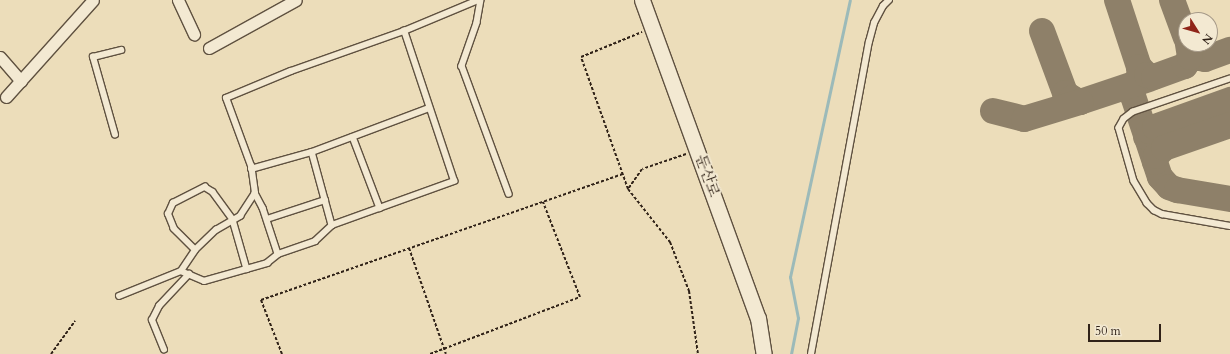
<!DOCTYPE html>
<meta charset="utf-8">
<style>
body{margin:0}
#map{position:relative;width:1230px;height:354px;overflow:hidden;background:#ecddba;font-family:Cardo,"Noto Serif KR",serif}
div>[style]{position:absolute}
.stream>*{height:3px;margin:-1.5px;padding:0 1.5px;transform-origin:1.5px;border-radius:1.5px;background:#9cbab9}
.taxiway>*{height:26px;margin:-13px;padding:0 13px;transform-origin:13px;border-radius:13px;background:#8e8069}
.path>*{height:2px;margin-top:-1px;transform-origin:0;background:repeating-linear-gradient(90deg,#302218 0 3px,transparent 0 5px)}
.roads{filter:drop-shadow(1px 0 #5f5140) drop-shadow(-1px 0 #5f5140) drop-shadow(0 1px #5f5140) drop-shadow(0 -1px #5f5140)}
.lane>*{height:5.5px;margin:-2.75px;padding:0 2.75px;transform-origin:2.75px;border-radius:2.75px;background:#f3e9d2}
.street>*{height:11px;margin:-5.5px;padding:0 5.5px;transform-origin:5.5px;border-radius:5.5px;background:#f3e9d2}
.secondary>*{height:15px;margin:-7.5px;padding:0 7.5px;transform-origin:7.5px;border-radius:7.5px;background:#f3e9d2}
span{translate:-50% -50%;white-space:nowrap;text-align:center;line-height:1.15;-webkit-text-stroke:4px #f3e9d2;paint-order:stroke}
.street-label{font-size:15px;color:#302218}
.north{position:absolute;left:1178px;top:12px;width:40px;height:40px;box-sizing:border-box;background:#f3e9d2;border:1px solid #a59988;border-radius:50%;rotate:127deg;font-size:11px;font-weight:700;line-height:16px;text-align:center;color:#302218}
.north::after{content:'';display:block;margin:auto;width:14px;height:18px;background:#8f2418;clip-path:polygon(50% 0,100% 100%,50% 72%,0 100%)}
.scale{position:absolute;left:1088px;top:324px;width:73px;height:18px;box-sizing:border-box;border:2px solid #302218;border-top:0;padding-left:5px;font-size:12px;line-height:14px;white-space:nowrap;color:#302218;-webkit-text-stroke:3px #f3e9d2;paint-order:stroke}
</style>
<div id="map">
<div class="stream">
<i style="left:791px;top:354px;width:37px;rotate:-79deg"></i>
<i style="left:798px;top:318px;width:42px;rotate:-101deg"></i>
<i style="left:790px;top:277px;width:283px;rotate:-77.8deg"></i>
</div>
<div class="taxiway">
<i style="left:1117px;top:0;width:71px;rotate:71.8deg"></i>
<i style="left:1139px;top:67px;width:7px;rotate:82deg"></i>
<i style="left:1140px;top:74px;width:19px;rotate:115deg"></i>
<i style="left:1132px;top:91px;width:5px;rotate:79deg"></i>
<i style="left:1133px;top:96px;width:85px;rotate:71.6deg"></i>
<i style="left:1160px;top:177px;width:13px;rotate:48deg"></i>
<i style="left:1169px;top:187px;width:9px;rotate:21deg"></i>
<i style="left:1177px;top:190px;width:54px;rotate:9.6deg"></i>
<i style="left:1172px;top:0;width:40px;rotate:69.8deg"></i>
<i style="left:1042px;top:31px;width:66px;rotate:69.6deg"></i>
<i style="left:1065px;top:93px;width:9px;rotate:36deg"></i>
<i style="left:1072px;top:98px;width:9px;rotate:27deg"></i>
<i style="left:1080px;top:102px;width:73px;rotate:-18.4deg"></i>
<i style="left:1190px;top:50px;width:12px;rotate:42deg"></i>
<i style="left:1199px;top:58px;width:6px;rotate:9deg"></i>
<i style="left:1205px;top:59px;width:27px;rotate:-20deg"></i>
<i style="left:1139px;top:67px;width:11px;rotate:45deg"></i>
<i style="left:1147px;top:75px;width:7px;rotate:16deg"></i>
<i style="left:1154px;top:77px;width:33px;rotate:-20deg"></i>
<i style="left:1185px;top:66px;width:10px;rotate:-61deg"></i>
<i style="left:1190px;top:57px;width:13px;rotate:-99deg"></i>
<i style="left:993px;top:111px;width:32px;rotate:14deg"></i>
<i style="left:1024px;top:119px;width:59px;rotate:-16.9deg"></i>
<i style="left:1146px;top:137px;width:7px;rotate:-63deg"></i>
<i style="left:1149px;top:131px;width:7px;rotate:-34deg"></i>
<i style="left:1155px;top:127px;width:80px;rotate:-19.8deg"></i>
<i style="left:1155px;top:162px;width:6px;rotate:-81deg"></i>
<i style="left:1156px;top:156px;width:11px;rotate:-45deg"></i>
<i style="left:1164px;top:148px;width:70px;rotate:-19.2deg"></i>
</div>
<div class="path">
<i style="left:686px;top:154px;width:46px;rotate:161.2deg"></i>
<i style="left:642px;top:169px;width:24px;rotate:125deg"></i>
<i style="left:628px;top:189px;width:68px;rotate:51.6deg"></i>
<i style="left:670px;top:242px;width:53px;rotate:68.8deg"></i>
<i style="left:689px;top:291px;width:64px;rotate:81.9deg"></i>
<i style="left:628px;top:189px;width:140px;rotate:-109.6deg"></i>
<i style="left:581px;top:57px;width:66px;rotate:-22.3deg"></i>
<i style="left:409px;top:248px;width:112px;rotate:70.8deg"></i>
<i style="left:51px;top:354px;width:41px;rotate:-54deg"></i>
<i style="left:282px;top:354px;width:58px;rotate:-111.3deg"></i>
<i style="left:261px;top:300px;width:383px;rotate:-19.2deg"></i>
<i style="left:430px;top:354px;width:160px;rotate:-20.8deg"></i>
<i style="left:580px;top:297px;width:102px;rotate:-111.3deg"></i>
</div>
<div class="roads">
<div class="lane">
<i style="left:481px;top:0;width:23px;rotate:100deg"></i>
<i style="left:477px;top:23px;width:46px;rotate:109.2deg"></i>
<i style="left:462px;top:66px;width:136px;rotate:69.8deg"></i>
<i style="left:1230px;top:79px;width:102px;rotate:161.2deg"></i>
<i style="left:1133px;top:112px;width:11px;rotate:142deg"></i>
<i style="left:1124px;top:119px;width:10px;rotate:119deg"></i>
<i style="left:1119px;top:128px;width:55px;rotate:74.2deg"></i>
<i style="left:1134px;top:181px;width:26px;rotate:59deg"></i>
<i style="left:1147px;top:203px;width:10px;rotate:45deg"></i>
<i style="left:1154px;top:210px;width:9px;rotate:27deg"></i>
<i style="left:1162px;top:214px;width:69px;rotate:10deg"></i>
<i style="left:115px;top:135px;width:81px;rotate:-105.8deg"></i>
<i style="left:93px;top:57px;width:29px;rotate:-14deg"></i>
<i style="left:353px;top:137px;width:76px;rotate:69.2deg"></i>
<i style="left:312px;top:152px;width:125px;rotate:-20.6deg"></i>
<i style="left:251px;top:169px;width:63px;rotate:-15.6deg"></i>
<i style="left:312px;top:152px;width:76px;rotate:74.7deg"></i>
<i style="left:255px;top:193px;width:17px;rotate:62deg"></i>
<i style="left:263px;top:208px;width:48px;rotate:71.9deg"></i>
<i style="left:267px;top:219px;width:61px;rotate:-18.1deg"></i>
<i style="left:195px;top:250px;width:30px;rotate:-135deg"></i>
<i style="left:174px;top:229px;width:16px;rotate:-112deg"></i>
<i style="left:168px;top:214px;width:12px;rotate:-66deg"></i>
<i style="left:173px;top:203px;width:36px;rotate:-27deg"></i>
<i style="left:205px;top:187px;width:9px;rotate:32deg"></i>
<i style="left:213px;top:192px;width:34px;rotate:54deg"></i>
<i style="left:233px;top:220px;width:51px;rotate:74.1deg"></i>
<i style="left:181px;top:271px;width:25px;rotate:23deg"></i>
<i style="left:204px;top:281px;width:66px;rotate:-15.9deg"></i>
<i style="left:267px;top:263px;width:14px;rotate:-39deg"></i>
<i style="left:278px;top:254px;width:39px;rotate:-19deg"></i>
<i style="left:315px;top:241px;width:23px;rotate:-43deg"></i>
<i style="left:332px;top:225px;width:130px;rotate:-19.8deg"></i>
<i style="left:454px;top:181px;width:158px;rotate:-108.4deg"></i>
<i style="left:119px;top:296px;width:67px;rotate:-22deg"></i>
<i style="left:181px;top:271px;width:25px;rotate:-56deg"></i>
<i style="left:195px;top:250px;width:29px;rotate:-44deg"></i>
<i style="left:216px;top:230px;width:28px;rotate:-30deg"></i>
<i style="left:240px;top:216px;width:27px;rotate:-57deg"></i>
<i style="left:255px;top:193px;width:27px;rotate:-98deg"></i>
<i style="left:251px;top:166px;width:72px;rotate:-110.2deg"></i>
<i style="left:226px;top:98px;width:70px;rotate:-22.6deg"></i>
<i style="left:291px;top:71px;width:120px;rotate:-19.5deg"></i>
<i style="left:404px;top:31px;width:80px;rotate:-22.7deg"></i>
<i style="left:164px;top:350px;width:32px;rotate:-112deg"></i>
<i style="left:152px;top:320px;width:16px;rotate:-63deg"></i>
<i style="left:159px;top:306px;width:44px;rotate:-46.8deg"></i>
<i style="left:811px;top:354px;width:317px;rotate:-79.5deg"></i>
<i style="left:869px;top:42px;width:20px;rotate:-75deg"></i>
<i style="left:874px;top:23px;width:19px;rotate:-62deg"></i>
<i style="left:883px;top:6px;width:8px;rotate:-45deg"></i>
</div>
<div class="street">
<i style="left:178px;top:0;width:38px;rotate:65deg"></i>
<i style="left:209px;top:48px;width:99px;rotate:-28.9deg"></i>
<i style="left:0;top:57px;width:32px;rotate:49deg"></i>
<i style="left:6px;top:97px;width:130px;rotate:-48.1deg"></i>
</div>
<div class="secondary">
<i style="left:642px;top:0;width:338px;rotate:70deg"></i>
<i style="left:758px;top:318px;width:36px;rotate:81deg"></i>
</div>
</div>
<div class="street-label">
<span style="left:707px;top:176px;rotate:70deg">둔산로</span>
</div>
<div class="north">N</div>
<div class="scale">50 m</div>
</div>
